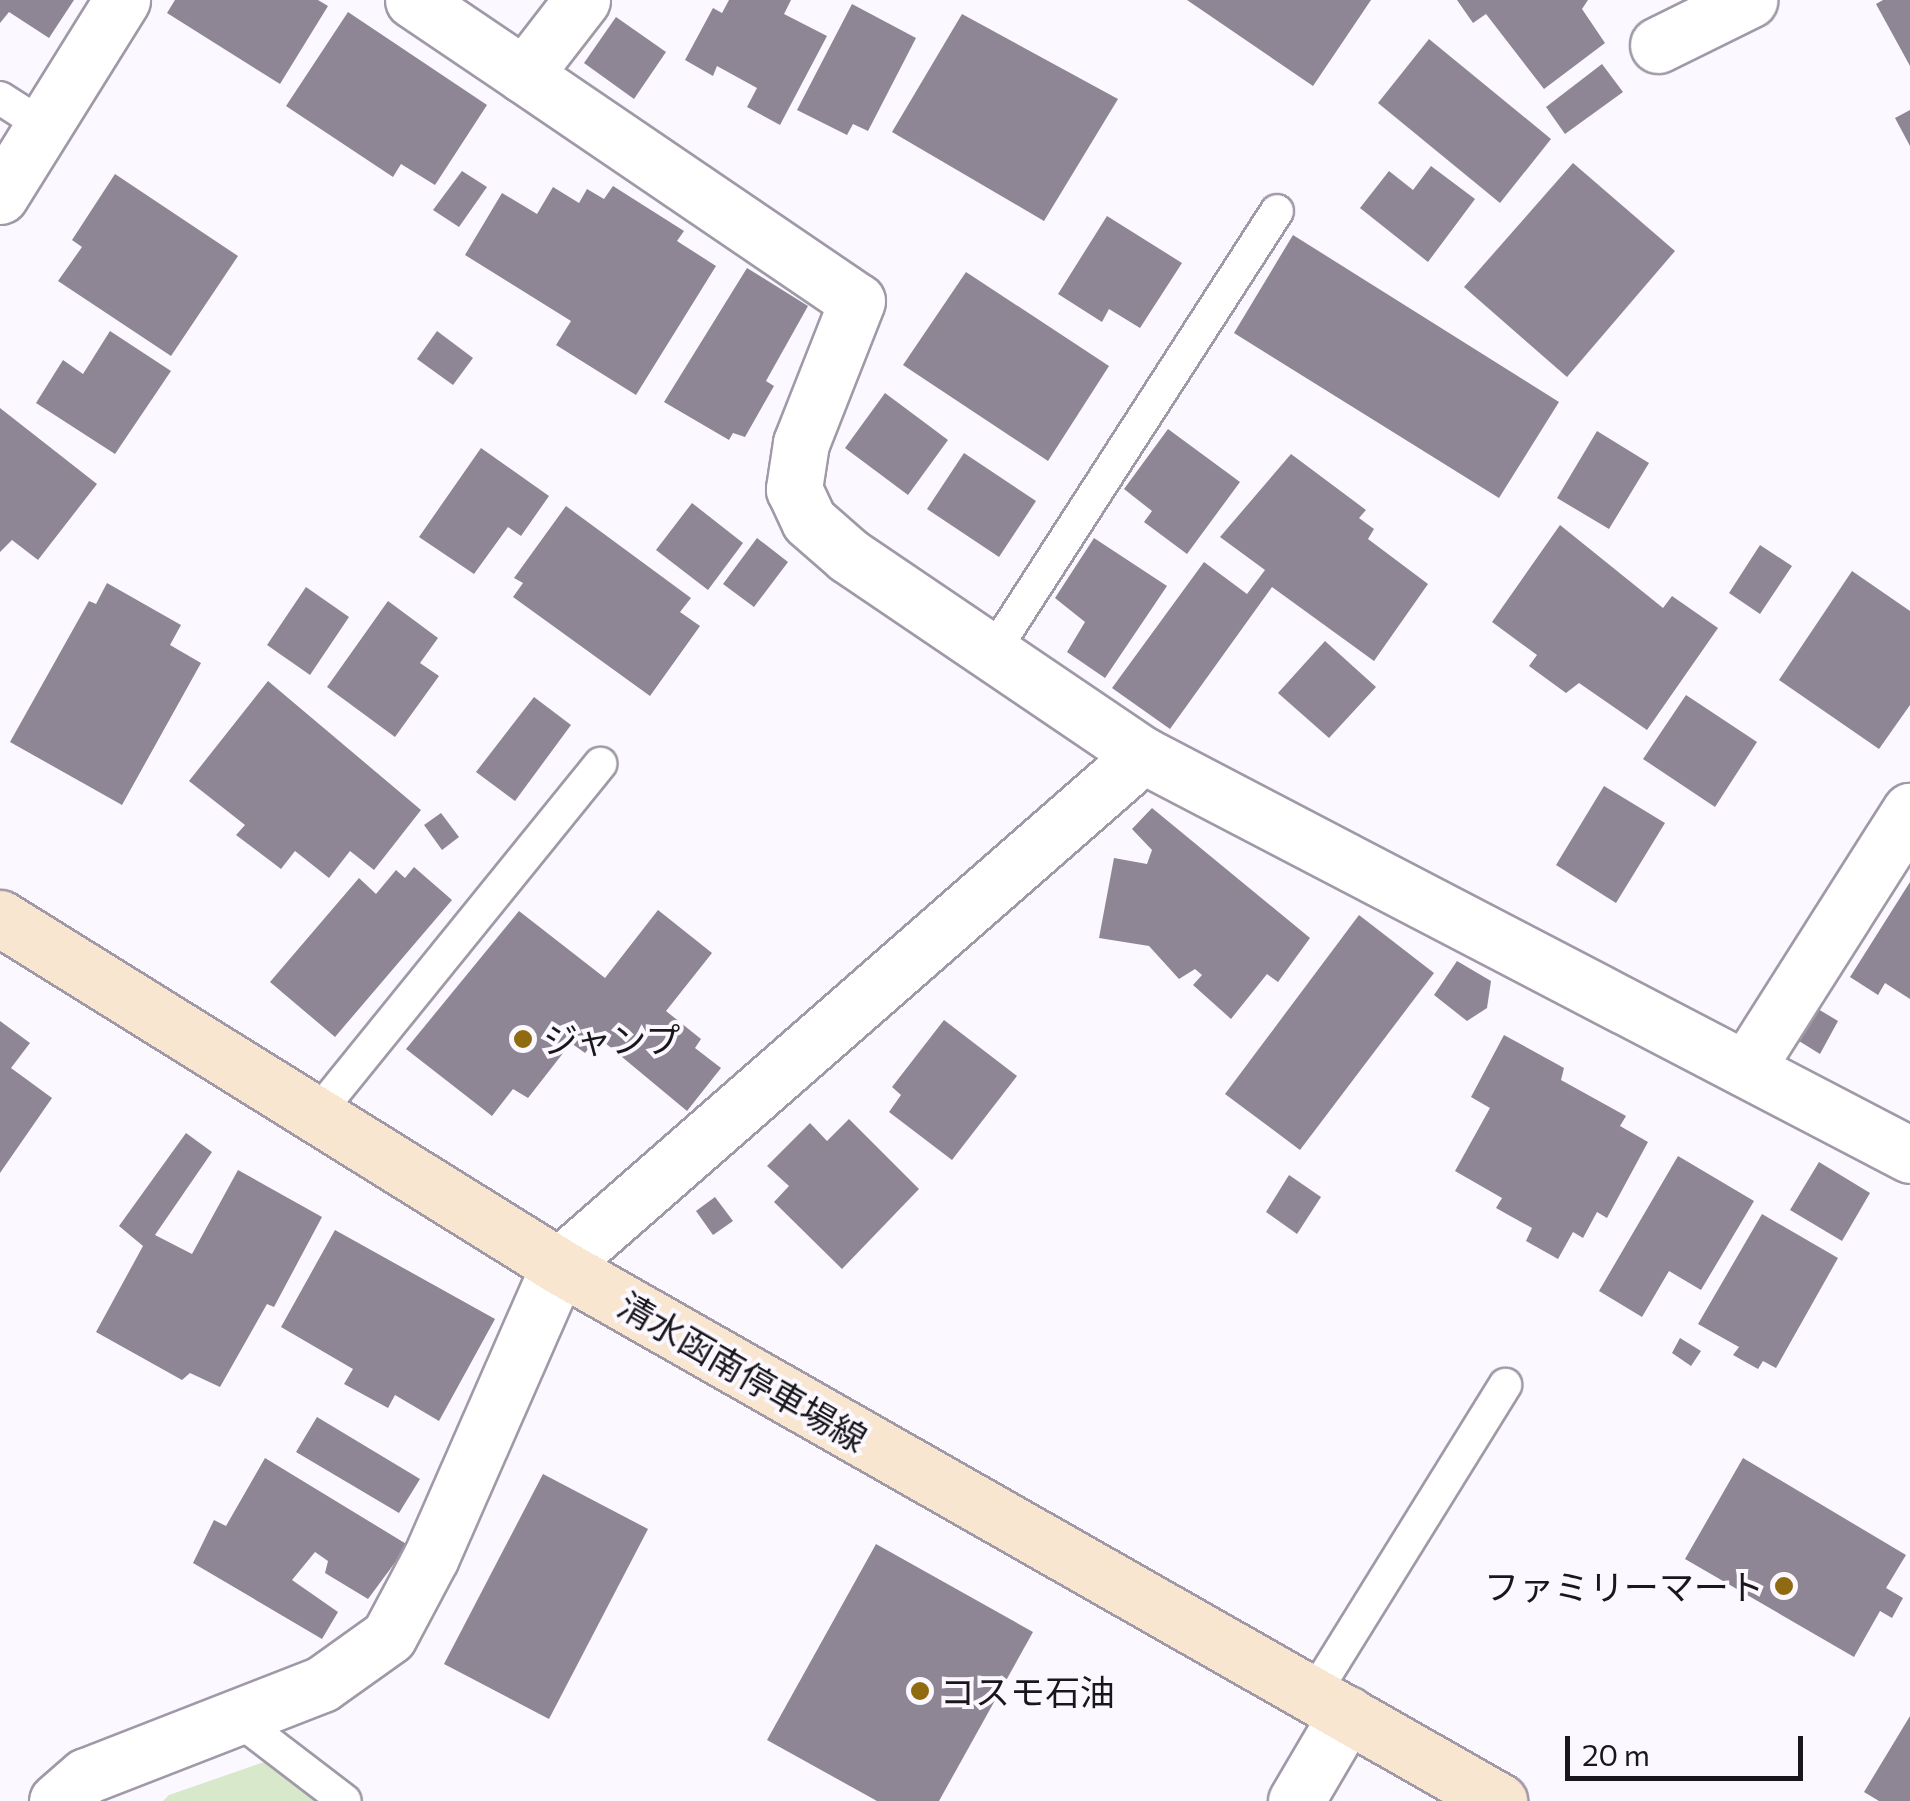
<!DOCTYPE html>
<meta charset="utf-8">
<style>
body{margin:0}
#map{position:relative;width:1910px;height:1801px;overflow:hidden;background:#fbf8ff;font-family:Commissioner,"Noto Sans JP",sans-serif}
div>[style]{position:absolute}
.green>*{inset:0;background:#d7e9ca}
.building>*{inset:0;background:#8e8695}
.roads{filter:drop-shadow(2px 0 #a099a7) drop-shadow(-2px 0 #a099a7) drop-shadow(0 2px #a099a7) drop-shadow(0 -2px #a099a7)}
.lane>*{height:32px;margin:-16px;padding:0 16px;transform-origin:16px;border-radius:16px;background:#fff}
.street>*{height:55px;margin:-27.5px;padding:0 27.5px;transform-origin:27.5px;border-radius:27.5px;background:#fff}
.secondary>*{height:55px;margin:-27.5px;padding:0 27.5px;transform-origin:27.5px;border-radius:27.5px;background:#f8e6d0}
.dots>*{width:28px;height:28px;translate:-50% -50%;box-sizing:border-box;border:5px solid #fbf8ff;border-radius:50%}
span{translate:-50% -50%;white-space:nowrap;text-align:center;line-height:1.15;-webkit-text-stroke:8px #fbf8ff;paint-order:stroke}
.poi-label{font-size:35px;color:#19161c}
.left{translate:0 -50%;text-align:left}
.right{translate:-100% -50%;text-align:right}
.street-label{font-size:35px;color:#19161c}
.scale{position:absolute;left:1565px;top:1736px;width:238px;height:45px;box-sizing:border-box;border:5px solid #19161c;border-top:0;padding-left:12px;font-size:30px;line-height:35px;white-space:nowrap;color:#19161c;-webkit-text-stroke:8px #fbf8ff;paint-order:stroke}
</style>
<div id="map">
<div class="green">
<i style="clip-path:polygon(270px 1760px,326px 1801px,163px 1801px,169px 1795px)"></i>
</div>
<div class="building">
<i style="clip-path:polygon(0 0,74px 0,49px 38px,9px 12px,0 23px)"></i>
<i style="clip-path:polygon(175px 0,318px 0,328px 6px,280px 84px,167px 13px)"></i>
<i style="clip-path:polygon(729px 0,791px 0,784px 14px,827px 36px,780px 125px,747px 107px,757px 88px,717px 66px,713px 76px,685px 60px,713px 8px,722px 13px)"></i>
<i style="clip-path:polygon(1187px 0,1371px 0,1313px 86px)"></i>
<i style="clip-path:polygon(1457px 0,1588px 0,1582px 9px,1605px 43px,1544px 89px,1486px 14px,1473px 23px)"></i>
<i style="clip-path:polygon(1883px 0,1910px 0,1910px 66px,1876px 4px)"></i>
<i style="clip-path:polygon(852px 4px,916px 38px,868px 131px,853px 124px,847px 135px,797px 110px)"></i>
<i style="clip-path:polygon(348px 12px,487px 105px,435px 185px,401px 164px,393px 177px,286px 106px)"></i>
<i style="clip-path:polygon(962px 14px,1118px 99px,1044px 221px,892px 132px)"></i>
<i style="clip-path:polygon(616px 17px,666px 52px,634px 99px,584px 63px)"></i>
<i style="clip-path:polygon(1429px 39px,1551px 139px,1500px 203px,1378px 103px)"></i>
<i style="clip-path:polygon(1602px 64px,1623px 92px,1565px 134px,1546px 107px)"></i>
<i style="clip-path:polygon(1910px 110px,1910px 146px,1895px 118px)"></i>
<i style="clip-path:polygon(1573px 163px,1675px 251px,1567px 377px,1464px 287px)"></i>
<i style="clip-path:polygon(1431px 166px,1475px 199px,1428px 262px,1360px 208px,1389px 171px,1413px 190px)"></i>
<i style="clip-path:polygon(462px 171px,487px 187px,459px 227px,433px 210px)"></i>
<i style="clip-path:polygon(115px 174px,238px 256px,171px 356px,58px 281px,82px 247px,72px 240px)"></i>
<i style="clip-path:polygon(613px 186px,684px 231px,677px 241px,716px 266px,636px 395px,556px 345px,571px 321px,465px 255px,502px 193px,537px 214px,553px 187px,579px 203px,587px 189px,604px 199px)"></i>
<i style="clip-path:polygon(1107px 216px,1182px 263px,1140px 328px,1109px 309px,1102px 322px,1058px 294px)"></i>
<i style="clip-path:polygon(1293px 235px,1559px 402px,1499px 498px,1234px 333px)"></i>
<i style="clip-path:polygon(747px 268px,808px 306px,766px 381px,774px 386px,745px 437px,733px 433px,729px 440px,664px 402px)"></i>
<i style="clip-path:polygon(966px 272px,1109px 366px,1048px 461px,903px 365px)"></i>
<i style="clip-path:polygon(110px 331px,171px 371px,115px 454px,36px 403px,63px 360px,83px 374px)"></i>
<i style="clip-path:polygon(437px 331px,473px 358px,453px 385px,417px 359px)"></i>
<i style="clip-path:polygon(885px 393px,948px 440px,908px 495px,845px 448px)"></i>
<i style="clip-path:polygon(0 408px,97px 484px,38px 560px,12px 540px,0 552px)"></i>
<i style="clip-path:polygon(1168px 429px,1240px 482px,1187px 554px,1144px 522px,1152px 511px,1124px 489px)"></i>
<i style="clip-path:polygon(1597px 431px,1649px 463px,1609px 529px,1557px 498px)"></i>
<i style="clip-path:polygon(481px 448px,549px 496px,521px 536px,508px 527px,474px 574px,419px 537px)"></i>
<i style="clip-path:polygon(964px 453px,1036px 501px,999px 557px,927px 509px)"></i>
<i style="clip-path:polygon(1291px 454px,1366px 510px,1359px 518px,1374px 529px,1368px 539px,1428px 584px,1374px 661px,1272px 587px,1170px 729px,1112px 688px,1204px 562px,1247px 594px,1265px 570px,1220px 537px)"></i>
<i style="clip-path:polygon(692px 503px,743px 543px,708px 590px,656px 550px)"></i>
<i style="clip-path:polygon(566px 506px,691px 598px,680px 612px,700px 626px,650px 696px,513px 597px,523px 583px,514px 578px)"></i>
<i style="clip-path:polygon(1560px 525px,1663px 608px,1672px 596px,1718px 628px,1647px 730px,1579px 683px,1566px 693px,1529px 666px,1537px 655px,1492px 622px)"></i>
<i style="clip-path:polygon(757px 538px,788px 562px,754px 607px,723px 584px)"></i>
<i style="clip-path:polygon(1094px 538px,1167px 586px,1105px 678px,1067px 652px,1085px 622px,1055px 598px)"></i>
<i style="clip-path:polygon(1760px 545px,1792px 566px,1760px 614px,1729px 593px)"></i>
<i style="clip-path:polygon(1852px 571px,1910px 611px,1910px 705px,1879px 749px,1779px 680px)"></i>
<i style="clip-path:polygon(107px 583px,181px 625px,170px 645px,201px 663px,122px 805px,10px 742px,89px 601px,96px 604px)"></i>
<i style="clip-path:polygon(306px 587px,349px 617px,310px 675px,267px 645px)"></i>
<i style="clip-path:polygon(388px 601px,438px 638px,420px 663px,439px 676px,395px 737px,327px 687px)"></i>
<i style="clip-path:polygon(1325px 641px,1376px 687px,1329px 738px,1278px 693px)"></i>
<i style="clip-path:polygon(268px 681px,421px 810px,374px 870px,350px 851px,329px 878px,295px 851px,281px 869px,236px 835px,245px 825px,189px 781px)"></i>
<i style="clip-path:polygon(1686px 695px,1757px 742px,1715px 807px,1643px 759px)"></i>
<i style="clip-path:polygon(534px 697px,571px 725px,515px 801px,476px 772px)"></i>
<i style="clip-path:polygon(1604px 786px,1665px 823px,1616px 903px,1556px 865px)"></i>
<i style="clip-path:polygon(1152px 808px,1310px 938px,1278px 982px,1267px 974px,1231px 1019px,1193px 985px,1202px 975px,1195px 969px,1179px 979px,1149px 946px,1099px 938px,1114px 858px,1147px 864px,1152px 850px,1132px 829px)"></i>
<i style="clip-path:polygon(441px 813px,459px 837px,442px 850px,424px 825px)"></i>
<i style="clip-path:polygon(414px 867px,452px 900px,335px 1037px,270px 982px,359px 878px,376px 894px,396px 870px,405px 878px)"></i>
<i style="clip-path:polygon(1910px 882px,1910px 999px,1885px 983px,1878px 995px,1850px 977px)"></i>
<i style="clip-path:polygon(658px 910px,712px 953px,666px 1011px,701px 1039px,695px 1048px,721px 1068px,687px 1111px,598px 1037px,585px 1053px,571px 1043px,528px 1098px,513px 1089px,492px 1116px,406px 1049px,519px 911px,605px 978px)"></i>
<i style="clip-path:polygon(1359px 915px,1434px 973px,1300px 1150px,1225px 1094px)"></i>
<i style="clip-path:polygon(1457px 961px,1491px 981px,1487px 1008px,1467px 1021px,1434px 995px)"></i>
<i style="clip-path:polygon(1818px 1009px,1838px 1021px,1820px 1054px,1799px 1041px)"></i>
<i style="clip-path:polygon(944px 1020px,1017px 1076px,952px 1160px,889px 1112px,901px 1095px,892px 1087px)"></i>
<i style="clip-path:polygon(0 1021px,30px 1043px,11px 1068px,52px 1098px,0 1173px)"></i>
<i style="clip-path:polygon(1504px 1035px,1564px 1068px,1561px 1080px,1626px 1116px,1620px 1126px,1648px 1142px,1607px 1218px,1597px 1212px,1583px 1238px,1573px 1232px,1558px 1259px,1526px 1241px,1532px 1228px,1496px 1208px,1502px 1198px,1455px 1171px,1490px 1108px,1471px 1097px)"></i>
<i style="clip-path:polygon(849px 1119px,919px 1189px,842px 1269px,774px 1202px,789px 1186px,767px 1166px,810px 1123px,827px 1141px)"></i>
<i style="clip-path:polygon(186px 1133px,212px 1152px,155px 1235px,192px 1254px,238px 1170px,322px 1217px,274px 1307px,267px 1304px,220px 1387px,190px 1373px,182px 1380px,96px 1332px,143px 1246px,119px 1226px)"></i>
<i style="clip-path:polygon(1678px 1156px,1754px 1201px,1701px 1290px,1669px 1271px,1642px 1317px,1599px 1291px)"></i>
<i style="clip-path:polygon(1819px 1162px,1870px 1193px,1842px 1241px,1790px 1210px)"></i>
<i style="clip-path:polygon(1289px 1175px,1321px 1197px,1297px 1234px,1266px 1212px)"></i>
<i style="clip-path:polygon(715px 1197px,733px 1221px,713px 1235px,696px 1211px)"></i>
<i style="clip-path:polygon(1762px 1214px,1838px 1258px,1776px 1368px,1763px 1361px,1758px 1369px,1733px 1355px,1739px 1347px,1698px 1324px)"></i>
<i style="clip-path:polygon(335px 1230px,495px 1319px,439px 1421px,395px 1395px,388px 1408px,344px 1384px,353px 1369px,281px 1327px)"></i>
<i style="clip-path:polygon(1680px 1338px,1701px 1351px,1691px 1366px,1672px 1353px)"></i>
<i style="clip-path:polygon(317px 1417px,420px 1479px,399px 1513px,296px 1452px)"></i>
<i style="clip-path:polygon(265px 1458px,408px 1545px,368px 1599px,325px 1573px,328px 1561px,315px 1552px,292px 1580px,338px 1612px,322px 1639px,193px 1563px,214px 1520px,226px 1526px)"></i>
<i style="clip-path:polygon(1743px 1458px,1906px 1555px,1886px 1588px,1903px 1598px,1892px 1618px,1880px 1611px,1854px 1657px,1685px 1559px)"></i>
<i style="clip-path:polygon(543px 1474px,648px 1529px,549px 1719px,444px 1664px)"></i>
<i style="clip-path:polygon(876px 1544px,1033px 1632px,939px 1801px,877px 1801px,767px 1740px)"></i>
<i style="clip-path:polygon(1910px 1716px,1910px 1801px,1879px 1801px,1864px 1792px)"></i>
</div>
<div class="roads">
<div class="lane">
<i style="left:0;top:98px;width:52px;rotate:32.5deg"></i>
<i style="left:991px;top:655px;width:528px;rotate:-57.21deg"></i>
<i style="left:316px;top:1115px;width:452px;rotate:-51deg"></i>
<i style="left:1313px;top:1695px;width:365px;rotate:-58.2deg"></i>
<i style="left:239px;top:1720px;width:133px;rotate:37.4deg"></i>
</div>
<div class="street">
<i style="left:413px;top:0;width:134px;rotate:34deg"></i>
<i style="left:524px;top:75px;width:95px;rotate:-52.3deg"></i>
<i style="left:1658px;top:45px;width:102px;rotate:-26.3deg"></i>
<i style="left:524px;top:75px;width:402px;rotate:34.2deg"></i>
<i style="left:857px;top:301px;width:153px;rotate:111.5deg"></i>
<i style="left:801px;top:443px;width:47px;rotate:98.7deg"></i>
<i style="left:794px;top:489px;width:35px;rotate:65deg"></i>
<i style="left:809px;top:521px;width:53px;rotate:41.2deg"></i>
<i style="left:849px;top:556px;width:355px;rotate:34.1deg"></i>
<i style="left:1143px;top:755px;width:865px;rotate:27.54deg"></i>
<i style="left:0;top:196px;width:231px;rotate:-58.1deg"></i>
<i style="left:1746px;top:1069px;width:306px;rotate:-57.6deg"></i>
<i style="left:57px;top:1801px;width:38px;rotate:-41deg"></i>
<i style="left:86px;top:1776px;width:253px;rotate:-21.3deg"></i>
<i style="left:322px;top:1684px;width:82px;rotate:-35.6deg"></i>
<i style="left:389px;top:1636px;width:89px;rotate:-62deg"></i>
<i style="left:431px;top:1557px;width:318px;rotate:-66.3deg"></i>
<i style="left:559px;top:1266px;width:776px;rotate:-41.19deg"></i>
<i style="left:1296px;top:1801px;width:101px;rotate:-59.6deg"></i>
</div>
<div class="secondary">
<i style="left:0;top:918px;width:658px;rotate:31.9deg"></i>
<i style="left:559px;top:1266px;width:1082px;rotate:29.65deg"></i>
</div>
</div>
<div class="dots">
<i style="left:523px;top:1039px;background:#906a10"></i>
<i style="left:1784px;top:1586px;background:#906a10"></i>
<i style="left:920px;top:1691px;background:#906a10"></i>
</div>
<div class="poi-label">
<span class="left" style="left:543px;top:1039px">ジャンプ</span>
<span class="right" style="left:1764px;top:1586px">ファミリーマート</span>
<span class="left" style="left:940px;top:1691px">コスモ石油</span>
</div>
<div class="street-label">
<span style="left:743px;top:1371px;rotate:30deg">清水函南停車場線</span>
</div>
<div class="scale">20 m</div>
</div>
